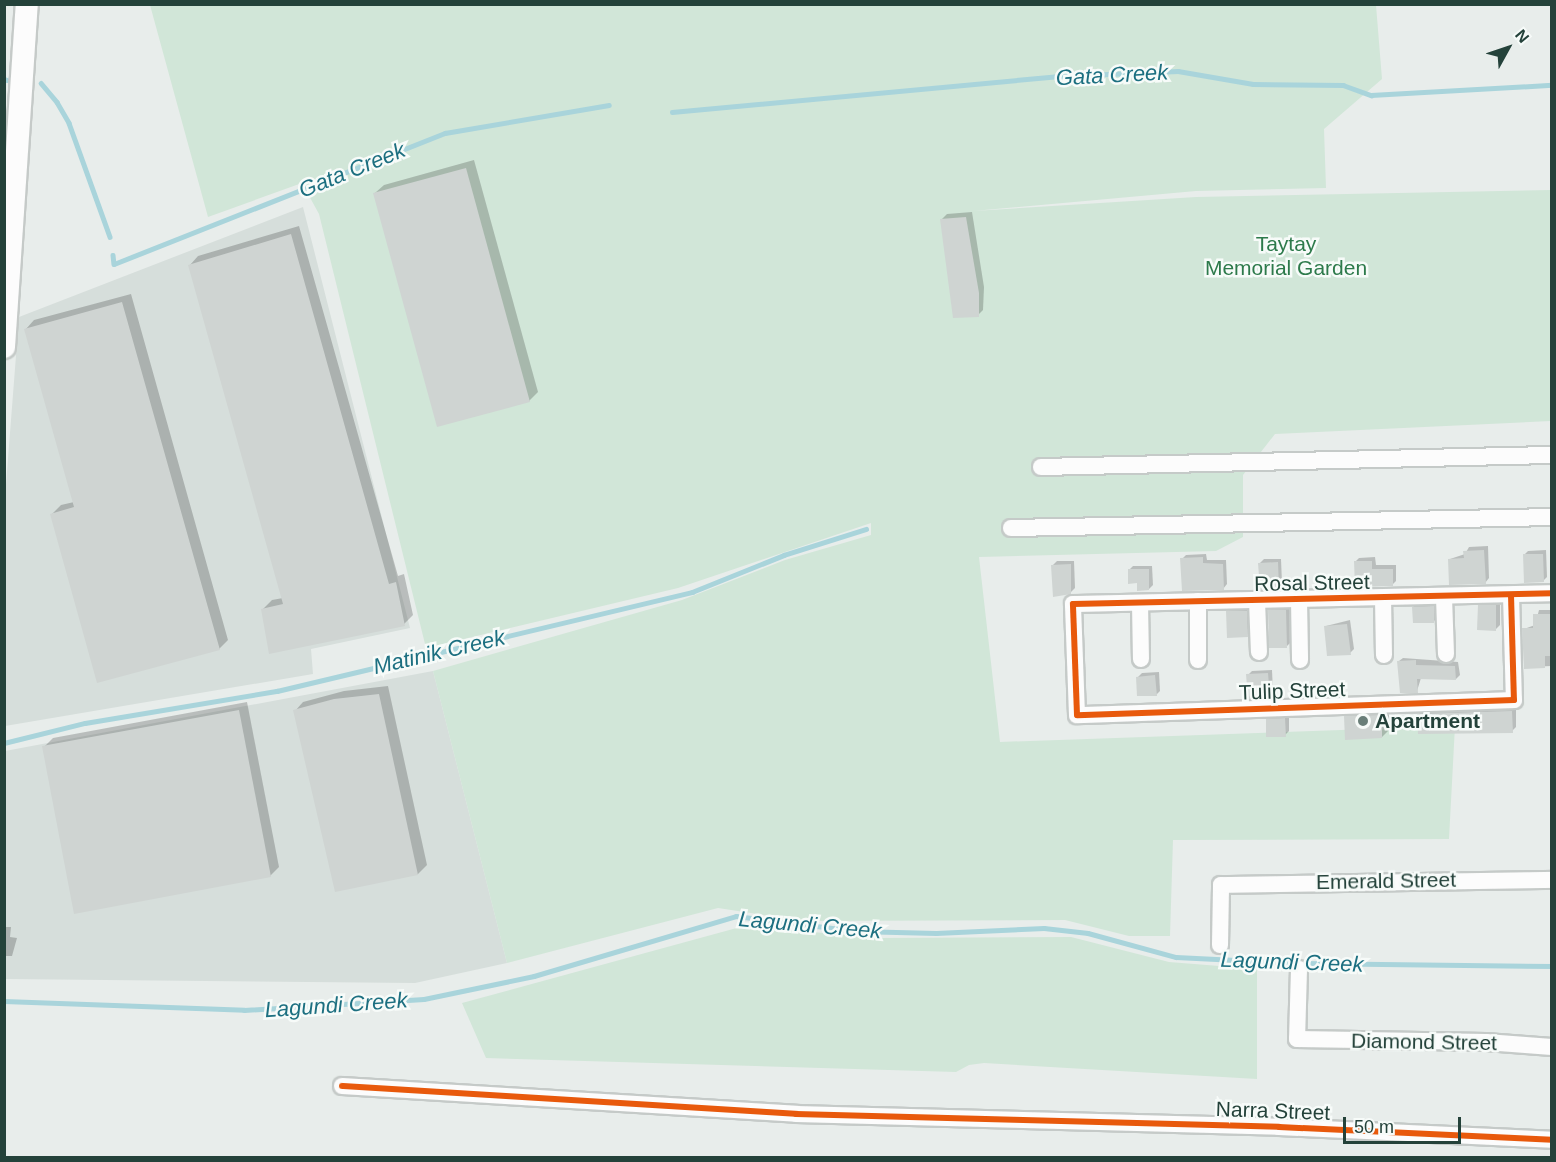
<!DOCTYPE html>
<style>
body{margin:0}
#map{position:relative;width:1556px;height:1162px;overflow:hidden;background:#e8edeb;font-family:Arial,sans-serif}
div>[style]{position:absolute}
.built>*{inset:0;background:#d6dedb}
.green>*{inset:0;background:#d1e6d8}
.shadow>*{inset:0;background:#0003}
.stream>*{height:4.5px;margin:-2.25px;padding:0 2.25px;transform-origin:2.25px;border-radius:2.25px;background:#a9d4db}
.building>*{inset:0;background:#cfd4d2}
.roads{filter:drop-shadow(2px 0 #c5cac8) drop-shadow(-2px 0 #c5cac8) drop-shadow(0 2px #c5cac8) drop-shadow(0 -2px #c5cac8)}
.minor>*{height:16px;margin:-8px;padding:0 8px;transform-origin:8px;border-radius:8px;background:#fcfcfc}
.secondary>*{height:22px;margin:-11px;padding:0 11px;transform-origin:11px;border-radius:11px;background:#fcfcfc}
.cycleway>*{height:6px;margin:-3px;padding:0 3px;transform-origin:3px;border-radius:3px;background:#e8590c}
.dots>*{width:16px;height:16px;translate:-50% -50%;box-sizing:border-box;border:3px solid #f7fbf9;border-radius:50%}
span{translate:-50% -50%;white-space:nowrap;text-align:center;line-height:1.15;-webkit-text-stroke:5px #f7fbf9;paint-order:stroke}
.park-label{font-size:21px;color:#2d7a4b}
.street-label{font-size:21px;color:#24423a}
.poi-label{font-size:21px;color:#24423a;font-weight:700}
.left{translate:0 -50%;text-align:left}
.water-label{font-size:22px;color:#1c6f80;font-style:italic}
.frame{position:absolute;inset:0;border:6px solid #24423a;pointer-events:none}
.north{position:absolute;left:1478px;top:18px;width:60px;height:60px;-webkit-text-stroke:4px #f7fbf9;paint-order:stroke;rotate:50deg;font-size:16px;font-weight:700;line-height:24px;text-align:center;color:#24423a}
.north::after{content:'';display:block;margin:auto;width:21px;height:27px;background:#24423a;clip-path:polygon(50% 0,100% 100%,50% 72%,0 100%)}
.scale{position:absolute;left:1343px;top:1117px;width:118px;height:27px;box-sizing:border-box;border:3px solid #24423a;border-top:0;padding-left:8px;font-size:18px;line-height:21px;white-space:nowrap;color:#24423a;-webkit-text-stroke:4px #f7fbf9;paint-order:stroke}
</style>
<div id="map">
<div class="built">
<i style="clip-path:polygon(303px 207px,410px 628px,311px 649px,313px 674px,5px 726px,4px 510px,19px 317px)"></i>
<i style="clip-path:polygon(433px 671px,507px 963px,415px 983px,5px 979px,5px 751px)"></i>
</div>
<div class="green">
<i style="clip-path:polygon(150px 5px,1376px 5px,1382px 79px,1324px 129px,1326px 188px,1196px 191px,973px 211px,1196px 197px,1551px 190px,1551px 421px,1275px 434px,1243px 475px,1243px 537px,1216px 551px,979px 557px,1000px 742px,1455px 726px,1449px 839px,1173px 840px,1170px 936px,1129px 936px,1065px 920px,803px 921px,718px 908px,507px 963px,433px 671px,682px 600px,785px 560px,871px 535px,871px 523px,678px 588px,426px 648px,319px 214px,302px 183px,208px 217px)"></i>
<i style="clip-path:polygon(744px 926px,880px 938px,1071px 937px,1169px 962px,1257px 969px,1257px 1079px,984px 1063px,969px 1065px,956px 1072px,486px 1058px,462px 1003px)"></i>
</div>
<div class="shadow">
<i style="clip-path:polygon(4px 44px,6px 59px,4px 61px)"></i>
<i style="clip-path:polygon(474px 160px,538px 392px,529px 401px,375px 193px,384px 185px)"></i>
<i style="clip-path:polygon(972px 212px,984px 287px,983px 310px,978px 315px,942px 219px,947px 214px)"></i>
<i style="clip-path:polygon(299px 226px,398px 576px,404px 574px,413px 615px,404px 624px,263px 609px,272px 600px,283px 598px,190px 265px,198px 256px)"></i>
<i style="clip-path:polygon(131px 294px,228px 640px,219px 649px,52px 514px,61px 505px,74px 502px,26px 329px,34px 320px)"></i>
<i style="clip-path:polygon(1488px 546px,1489px 578px,1485px 583px,1450px 559px,1465px 554px,1469px 547px)"></i>
<i style="clip-path:polygon(1546px 550px,1547px 577px,1543px 581px,1524px 555px,1528px 551px)"></i>
<i style="clip-path:polygon(1206px 554px,1207px 560px,1226px 560px,1227px 584px,1223px 589px,1182px 559px,1186px 555px)"></i>
<i style="clip-path:polygon(1375px 557px,1376px 565px,1396px 565px,1396px 581px,1392px 585px,1355px 562px,1359px 558px)"></i>
<i style="clip-path:polygon(1264px 559px,1281px 559px,1282px 583px,1278px 587px,1260px 563px)"></i>
<i style="clip-path:polygon(1057px 561px,1074px 561px,1075px 588px,1071px 592px,1053px 565px)"></i>
<i style="clip-path:polygon(1133px 566px,1152px 566px,1153px 585px,1149px 589px,1129px 570px)"></i>
<i style="clip-path:polygon(1500px 601px,1500px 625px,1496px 629px,1479px 606px,1483px 602px)"></i>
<i style="clip-path:polygon(1417px 603px,1437px 603px,1438px 617px,1434px 621px,1413px 607px)"></i>
<i style="clip-path:polygon(1290px 606px,1291px 642px,1287px 646px,1269px 611px,1273px 607px)"></i>
<i style="clip-path:polygon(1250px 607px,1251px 631px,1247px 635px,1228px 612px,1232px 608px)"></i>
<i style="clip-path:polygon(1539px 610px,1552px 610px,1552px 666px,1525px 667px,1524px 629px,1535px 625px)"></i>
<i style="clip-path:polygon(1350px 620px,1354px 649px,1350px 653px,1326px 626px)"></i>
<i style="clip-path:polygon(1403px 658px,1458px 662px,1460px 675px,1456px 679px,1421px 678px,1417px 691px,1399px 661px)"></i>
<i style="clip-path:polygon(1272px 670px,1273px 692px,1269px 696px,1248px 675px,1252px 671px)"></i>
<i style="clip-path:polygon(1159px 672px,1160px 691px,1156px 695px,1138px 677px,1142px 673px)"></i>
<i style="clip-path:polygon(388px 686px,427px 865px,418px 874px,336px 891px,295px 711px,303px 702px,344px 691px)"></i>
<i style="clip-path:polygon(247px 702px,279px 867px,270px 876px,44px 747px,53px 738px)"></i>
<i style="clip-path:polygon(1394px 702px,1395px 724px,1382px 737px,1345px 717px,1359px 704px)"></i>
<i style="clip-path:polygon(1516px 707px,1516px 727px,1512px 731px,1419px 714px,1423px 710px)"></i>
<i style="clip-path:polygon(1289px 715px,1289px 731px,1285px 735px,1267px 720px,1271px 716px)"></i>
<i style="clip-path:polygon(4px 927px,11px 927px,10px 937px,17px 938px,12px 956px,4px 956px)"></i>
</div>
<div class="stream">
<i style="left:4px;top:79px;width:3px;rotate:18deg"></i>
<i style="left:41px;top:83px;width:25px;rotate:50deg"></i>
<i style="left:57px;top:102px;width:24px;rotate:60deg"></i>
<i style="left:69px;top:123px;width:121px;rotate:70.2deg"></i>
<i style="left:672px;top:112px;width:392px;rotate:-5.3deg"></i>
<i style="left:1062px;top:76px;width:116px;rotate:-2.5deg"></i>
<i style="left:1178px;top:71px;width:76px;rotate:9.8deg"></i>
<i style="left:1253px;top:84px;width:90px;rotate:0.6deg"></i>
<i style="left:1343px;top:85px;width:30px;rotate:20deg"></i>
<i style="left:1371px;top:95px;width:181px;rotate:-3.2deg"></i>
<i style="left:113px;top:255px;width:9px;rotate:84deg"></i>
<i style="left:114px;top:264px;width:356px;rotate:-21.6deg"></i>
<i style="left:445px;top:133px;width:166px;rotate:-9.7deg"></i>
<i style="left:4px;top:743px;width:83px;rotate:-13.9deg"></i>
<i style="left:85px;top:723px;width:195px;rotate:-9.5deg"></i>
<i style="left:277px;top:691px;width:427px;rotate:-13.4deg"></i>
<i style="left:692px;top:592px;width:99px;rotate:-21.9deg"></i>
<i style="left:784px;top:555px;width:86px;rotate:-17.6deg"></i>
<i style="left:4px;top:1001px;width:240px;rotate:2.1deg"></i>
<i style="left:244px;top:1010px;width:180px;rotate:-3.5deg"></i>
<i style="left:424px;top:999px;width:112px;rotate:-11.8deg"></i>
<i style="left:534px;top:976px;width:211px;rotate:-16.5deg"></i>
<i style="left:736px;top:916px;width:121px;rotate:7.1deg"></i>
<i style="left:856px;top:931px;width:80px;rotate:1.4deg"></i>
<i style="left:936px;top:933px;width:108px;rotate:-2.7deg"></i>
<i style="left:1044px;top:928px;width:44px;rotate:6.5deg"></i>
<i style="left:1088px;top:933px;width:91px;rotate:15.3deg"></i>
<i style="left:1176px;top:957px;width:124px;rotate:2.8deg"></i>
<i style="left:1300px;top:963px;width:252px;rotate:0.7deg"></i>
</div>
<div class="building">
<i style="clip-path:polygon(466px 168px,530px 402px,437px 427px,373px 193px)"></i>
<i style="clip-path:polygon(966px 217px,979px 293px,979px 317px,953px 318px,940px 219px)"></i>
<i style="clip-path:polygon(291px 234px,389px 584px,396px 582px,405px 626px,269px 654px,261px 609px,283px 604px,188px 265px)"></i>
<i style="clip-path:polygon(122px 302px,220px 650px,97px 683px,50px 514px,74px 507px,24px 329px)"></i>
<i style="clip-path:polygon(1484px 550px,1486px 584px,1449px 585px,1448px 559px,1464px 558px,1463px 551px)"></i>
<i style="clip-path:polygon(1523px 554px,1543px 554px,1544px 582px,1524px 583px)"></i>
<i style="clip-path:polygon(1203px 557px,1203px 563px,1223px 564px,1224px 590px,1182px 591px,1180px 558px)"></i>
<i style="clip-path:polygon(1354px 561px,1372px 561px,1372px 569px,1393px 569px,1393px 586px,1355px 587px)"></i>
<i style="clip-path:polygon(1278px 562px,1279px 589px,1260px 589px,1258px 563px)"></i>
<i style="clip-path:polygon(1071px 564px,1071px 594px,1053px 597px,1051px 565px)"></i>
<i style="clip-path:polygon(1128px 569px,1149px 569px,1149px 590px,1137px 591px,1137px 583px,1128px 584px)"></i>
<i style="clip-path:polygon(1478px 605px,1496px 605px,1496px 631px,1477px 630px)"></i>
<i style="clip-path:polygon(1434px 606px,1434px 623px,1413px 623px,1412px 607px)"></i>
<i style="clip-path:polygon(1268px 610px,1286px 610px,1287px 648px,1269px 648px)"></i>
<i style="clip-path:polygon(1226px 611px,1247px 611px,1248px 637px,1227px 638px)"></i>
<i style="clip-path:polygon(1533px 614px,1551px 614px,1551px 656px,1545px 656px,1545px 668px,1524px 669px,1522px 628px,1533px 628px)"></i>
<i style="clip-path:polygon(1347px 624px,1351px 655px,1327px 656px,1324px 626px)"></i>
<i style="clip-path:polygon(1416px 660px,1416px 665px,1455px 666px,1456px 680px,1417px 679px,1418px 693px,1400px 693px,1397px 661px)"></i>
<i style="clip-path:polygon(1268px 673px,1270px 698px,1248px 699px,1246px 674px)"></i>
<i style="clip-path:polygon(1155px 675px,1157px 696px,1137px 696px,1136px 677px)"></i>
<i style="clip-path:polygon(379px 694px,418px 875px,335px 892px,293px 710px,334px 699px)"></i>
<i style="clip-path:polygon(239px 710px,271px 877px,74px 914px,42px 746px)"></i>
<i style="clip-path:polygon(1512px 711px,1513px 733px,1418px 734px,1417px 714px)"></i>
<i style="clip-path:polygon(1382px 715px,1382px 738px,1345px 740px,1344px 716px)"></i>
<i style="clip-path:polygon(1285px 718px,1286px 737px,1266px 737px,1266px 719px)"></i>
</div>
<div class="roads">
<div class="minor">
<i style="left:1041px;top:467px;width:511px;rotate:-1.35deg"></i>
<i style="left:1011px;top:528px;width:541px;rotate:-1.16deg"></i>
<i style="left:1511px;top:595px;width:105px;rotate:88.4deg"></i>
<i style="left:1514px;top:700px;width:437px;rotate:178deg"></i>
<i style="left:1077px;top:715px;width:111px;rotate:-92.1deg"></i>
<i style="left:1073px;top:604px;width:479px;rotate:-1.3deg"></i>
<i style="left:1444px;top:597px;width:57px;rotate:88deg"></i>
<i style="left:1383px;top:598px;width:57px;rotate:89deg"></i>
<i style="left:1299px;top:600px;width:60px;rotate:89deg"></i>
<i style="left:1257px;top:601px;width:51px;rotate:87.8deg"></i>
<i style="left:1140px;top:603px;width:56px;rotate:89deg"></i>
<i style="left:1198px;top:660px;width:59px;rotate:-90deg"></i>
<i style="left:1220px;top:945px;width:60px;rotate:-89deg"></i>
<i style="left:1221px;top:885px;width:331px;rotate:-0.9deg"></i>
<i style="left:1299px;top:969px;width:70px;rotate:91.6deg"></i>
<i style="left:1297px;top:1039px;width:189px;rotate:0.9deg"></i>
<i style="left:1486px;top:1042px;width:66px;rotate:4.3deg"></i>
<i style="left:342px;top:1086px;width:455px;rotate:3.5deg"></i>
<i style="left:796px;top:1114px;width:483px;rotate:1.5deg"></i>
<i style="left:1279px;top:1127px;width:273px;rotate:2.7deg"></i>
</div>
<div class="secondary">
<i style="left:4px;top:347px;width:344px;rotate:-86.2deg"></i>
</div>
</div>
<div class="cycleway">
<i style="left:1511px;top:595px;width:105px;rotate:88.4deg"></i>
<i style="left:1514px;top:700px;width:437px;rotate:178deg"></i>
<i style="left:1077px;top:715px;width:111px;rotate:-92.1deg"></i>
<i style="left:1073px;top:604px;width:479px;rotate:-1.3deg"></i>
<i style="left:342px;top:1086px;width:455px;rotate:3.5deg"></i>
<i style="left:796px;top:1114px;width:483px;rotate:1.5deg"></i>
<i style="left:1279px;top:1127px;width:273px;rotate:2.7deg"></i>
</div>
<div class="dots">
<i style="left:1363px;top:721px;background:#697e78"></i>
</div>
<div class="park-label">
<span style="left:1286px;top:256px">Taytay<br>Memorial Garden</span>
</div>
<div class="street-label">
<span style="left:1312px;top:583px;rotate:-1deg">Rosal Street</span>
<span style="left:1292px;top:691px;rotate:-2deg">Tulip Street</span>
<span style="left:1386px;top:881px;rotate:-1deg">Emerald Street</span>
<span style="left:1424px;top:1042px;rotate:1deg">Diamond Street</span>
<span style="left:1273px;top:1111px;rotate:2deg">Narra Street</span>
</div>
<div class="poi-label">
<span class="left" style="left:1375px;top:721px">Apartment</span>
</div>
<div class="water-label">
<span style="left:1112px;top:75px;rotate:-3deg">Gata Creek</span>
<span style="left:352px;top:170px;rotate:-22deg">Gata Creek</span>
<span style="left:439px;top:652px;rotate:-13deg">Matinik Creek</span>
<span style="left:810px;top:925px;rotate:5deg">Lagundi Creek</span>
<span style="left:1292px;top:962px;rotate:2deg">Lagundi Creek</span>
<span style="left:336px;top:1005px;rotate:-4deg">Lagundi Creek</span>
</div>
<div class="frame"></div>
<div class="north">N</div>
<div class="scale">50 m</div>
</div>
